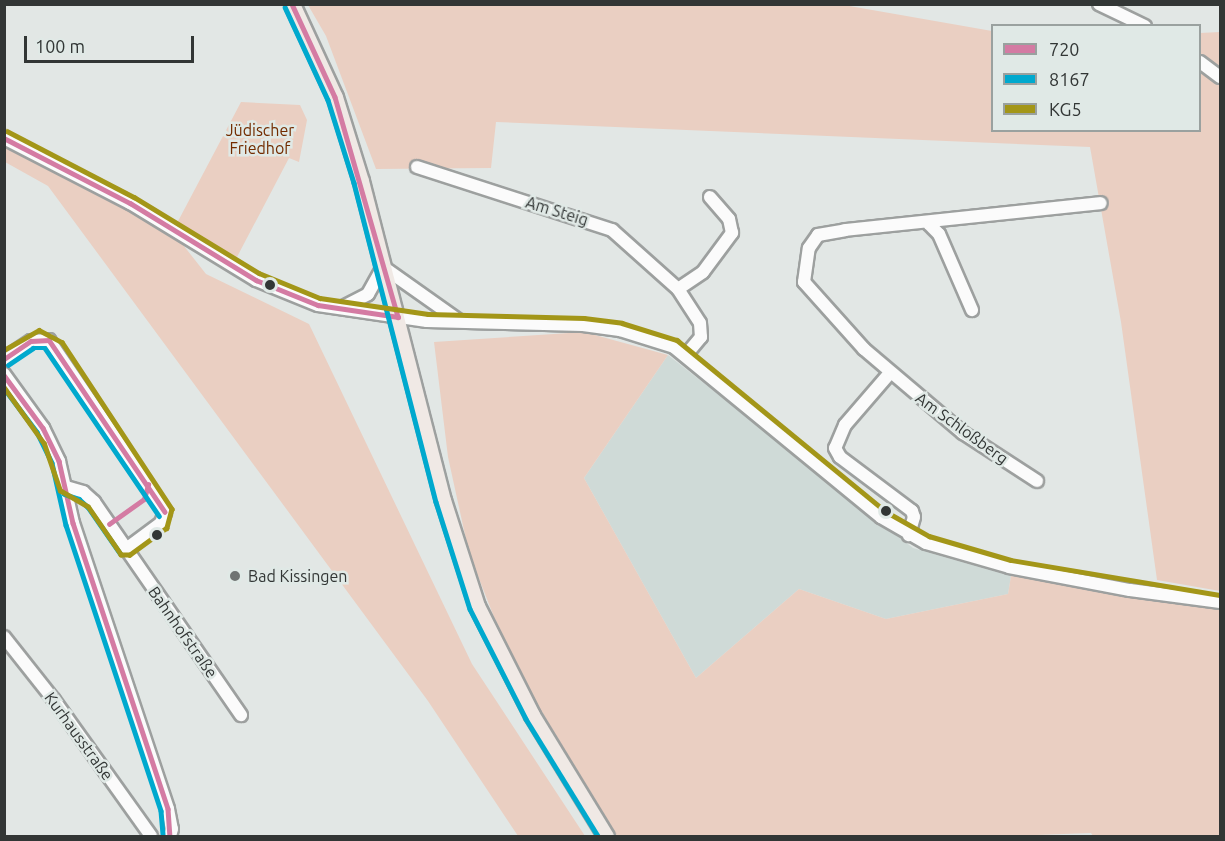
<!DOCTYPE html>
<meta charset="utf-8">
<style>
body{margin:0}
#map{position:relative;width:1225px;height:841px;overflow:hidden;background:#e2e7e5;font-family:Ubuntu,sans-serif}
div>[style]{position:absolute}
.built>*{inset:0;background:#cfdad7}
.green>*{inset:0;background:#eacfc2}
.roads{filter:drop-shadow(2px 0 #9da09f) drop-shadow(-2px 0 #9da09f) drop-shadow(0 2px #9da09f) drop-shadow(0 -2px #9da09f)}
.minor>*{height:12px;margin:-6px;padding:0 6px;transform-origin:6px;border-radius:6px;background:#fbfbfb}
.major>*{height:15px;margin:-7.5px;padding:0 7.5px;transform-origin:7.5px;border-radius:7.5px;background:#f0e9e5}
.bus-1>*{height:4.5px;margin:-2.25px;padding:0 2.25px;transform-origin:2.25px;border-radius:2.25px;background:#d47ba3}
.bus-2>*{height:4.5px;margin:-2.25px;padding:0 2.25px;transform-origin:2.25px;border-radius:2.25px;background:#00a9ce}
.bus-3>*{height:4.5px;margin:-2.25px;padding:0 2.25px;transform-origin:2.25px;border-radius:2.25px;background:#a39618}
.dots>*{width:16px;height:16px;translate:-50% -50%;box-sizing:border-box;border:3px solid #e0e9e6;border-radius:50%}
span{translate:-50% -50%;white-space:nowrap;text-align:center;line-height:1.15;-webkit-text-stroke:5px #e0e9e6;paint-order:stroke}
.park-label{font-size:16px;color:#732c00}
.street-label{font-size:16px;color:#323635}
.poi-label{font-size:16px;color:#323635}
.left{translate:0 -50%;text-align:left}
.frame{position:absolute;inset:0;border:6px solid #323635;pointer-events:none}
.legend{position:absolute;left:991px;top:24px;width:210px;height:108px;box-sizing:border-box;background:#e0e9e6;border:2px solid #9aa19f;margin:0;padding:8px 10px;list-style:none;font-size:18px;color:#323635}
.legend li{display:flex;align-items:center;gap:12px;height:30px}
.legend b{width:30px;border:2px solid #9aa19f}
.scale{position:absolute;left:24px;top:36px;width:170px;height:27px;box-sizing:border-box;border:3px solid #323635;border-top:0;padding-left:8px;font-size:18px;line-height:21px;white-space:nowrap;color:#323635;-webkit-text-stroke:4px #e0e9e6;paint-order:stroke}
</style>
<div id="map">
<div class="built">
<i style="clip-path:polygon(668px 355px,913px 548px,1011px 576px,1008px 594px,886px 619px,799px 589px,696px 678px,584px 478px)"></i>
</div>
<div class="green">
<i style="clip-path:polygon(838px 4px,992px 31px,992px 130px,1200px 130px,1200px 33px,1220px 32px,1220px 591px,1157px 580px,1121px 322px,1090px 147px,496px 122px,491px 168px,376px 169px,326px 36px,308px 5px)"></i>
<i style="clip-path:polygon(241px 102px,300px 105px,307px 120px,299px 162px,289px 158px,237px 257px,176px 225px)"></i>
<i style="clip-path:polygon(4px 145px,76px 178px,180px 241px,206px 274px,309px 324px,472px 664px,585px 836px,518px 836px,428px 701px,48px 186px,5px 162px)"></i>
<i style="clip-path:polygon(584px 332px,668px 355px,584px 478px,696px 678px,799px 589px,886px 619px,1008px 594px,1011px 576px,1220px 609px,1220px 836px,1093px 836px,1091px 833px,1010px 836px,616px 836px,533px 697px,494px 617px,469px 553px,448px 457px,434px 342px)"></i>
</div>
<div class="roads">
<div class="minor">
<i style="left:1099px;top:4px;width:51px;rotate:25.6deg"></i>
<i style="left:1200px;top:62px;width:25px;rotate:37deg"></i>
<i style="left:4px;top:138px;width:142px;rotate:27.3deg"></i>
<i style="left:130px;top:203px;width:148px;rotate:31.4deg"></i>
<i style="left:256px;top:280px;width:67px;rotate:22deg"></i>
<i style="left:318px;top:305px;width:110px;rotate:8.4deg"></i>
<i style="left:427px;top:321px;width:156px;rotate:1.5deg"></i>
<i style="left:583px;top:325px;width:37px;rotate:8deg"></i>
<i style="left:620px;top:330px;width:57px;rotate:17.5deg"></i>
<i style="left:674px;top:347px;width:268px;rotate:39.4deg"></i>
<i style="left:881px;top:517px;width:52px;rotate:30deg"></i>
<i style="left:926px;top:543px;width:86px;rotate:16.1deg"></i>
<i style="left:1009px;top:567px;width:123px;rotate:10.8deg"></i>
<i style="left:1130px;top:590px;width:91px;rotate:7.6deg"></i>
<i style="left:417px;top:167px;width:205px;rotate:17.9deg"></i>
<i style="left:612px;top:230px;width:89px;rotate:41.8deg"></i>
<i style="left:678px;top:289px;width:40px;rotate:57.1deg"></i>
<i style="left:700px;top:323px;width:14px;rotate:86deg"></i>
<i style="left:701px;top:337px;width:23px;rotate:130deg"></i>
<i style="left:929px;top:224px;width:14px;rotate:45deg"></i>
<i style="left:939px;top:234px;width:83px;rotate:66.5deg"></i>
<i style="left:678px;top:289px;width:30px;rotate:-34deg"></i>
<i style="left:703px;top:272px;width:49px;rotate:-53.4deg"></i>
<i style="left:732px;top:233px;width:14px;rotate:-102deg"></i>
<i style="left:729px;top:219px;width:29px;rotate:-131deg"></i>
<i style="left:341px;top:308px;width:30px;rotate:-27deg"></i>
<i style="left:368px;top:294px;width:31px;rotate:-61deg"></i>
<i style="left:383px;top:267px;width:92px;rotate:35.2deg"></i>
<i style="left:4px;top:359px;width:32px;rotate:-34deg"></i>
<i style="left:31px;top:341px;width:18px;rotate:-3deg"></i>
<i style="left:49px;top:340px;width:191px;rotate:55.9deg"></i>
<i style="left:156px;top:498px;width:17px;rotate:57deg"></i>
<i style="left:165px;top:512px;width:12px;rotate:110deg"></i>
<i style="left:161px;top:523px;width:44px;rotate:143.4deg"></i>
<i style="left:4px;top:374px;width:67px;rotate:54.2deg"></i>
<i style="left:43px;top:428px;width:37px;rotate:64deg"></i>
<i style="left:59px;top:461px;width:64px;rotate:77.3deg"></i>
<i style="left:73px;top:523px;width:301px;rotate:71.6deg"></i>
<i style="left:168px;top:809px;width:20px;rotate:79deg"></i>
<i style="left:172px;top:829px;width:7px;rotate:106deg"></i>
<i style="left:889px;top:374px;width:67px;rotate:130.8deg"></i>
<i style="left:845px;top:425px;width:25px;rotate:113deg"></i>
<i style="left:835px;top:448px;width:10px;rotate:61deg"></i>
<i style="left:840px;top:457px;width:90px;rotate:36.9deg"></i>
<i style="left:912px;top:511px;width:6px;rotate:72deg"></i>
<i style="left:914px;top:517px;width:19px;rotate:106deg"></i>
<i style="left:1037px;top:481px;width:88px;rotate:-147deg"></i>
<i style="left:963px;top:433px;width:130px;rotate:-139.7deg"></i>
<i style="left:864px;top:349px;width:90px;rotate:-131.8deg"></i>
<i style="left:804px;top:282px;width:34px;rotate:-82deg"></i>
<i style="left:809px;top:248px;width:16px;rotate:-55deg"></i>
<i style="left:818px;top:235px;width:27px;rotate:-10deg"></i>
<i style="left:845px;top:230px;width:257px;rotate:-6deg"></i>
<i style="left:66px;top:487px;width:18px;rotate:16deg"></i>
<i style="left:83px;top:492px;width:15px;rotate:42deg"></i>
<i style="left:94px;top:502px;width:259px;rotate:55.4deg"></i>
<i style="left:4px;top:637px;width:80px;rotate:51.6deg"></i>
<i style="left:54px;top:700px;width:167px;rotate:54.5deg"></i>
</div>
<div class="major">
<i style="left:292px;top:4px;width:102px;rotate:65.2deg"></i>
<i style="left:335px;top:97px;width:88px;rotate:72.8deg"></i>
<i style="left:361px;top:181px;width:329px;rotate:75.6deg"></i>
<i style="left:443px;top:500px;width:111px;rotate:72.2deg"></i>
<i style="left:477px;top:606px;width:122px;rotate:63.2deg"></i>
<i style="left:532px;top:715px;width:142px;rotate:58.6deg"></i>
</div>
</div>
<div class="bus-1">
<i style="left:292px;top:4px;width:102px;rotate:65.2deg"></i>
<i style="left:335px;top:97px;width:229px;rotate:74deg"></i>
<i style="left:4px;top:138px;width:142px;rotate:27.3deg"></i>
<i style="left:130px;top:203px;width:148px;rotate:31.4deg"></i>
<i style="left:256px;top:280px;width:67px;rotate:22deg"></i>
<i style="left:318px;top:305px;width:81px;rotate:8.5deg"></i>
<i style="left:4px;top:359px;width:32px;rotate:-34deg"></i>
<i style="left:31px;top:341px;width:18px;rotate:-3deg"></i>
<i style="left:49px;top:340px;width:207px;rotate:56deg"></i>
<i style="left:4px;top:375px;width:66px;rotate:53.7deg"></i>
<i style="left:43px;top:428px;width:37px;rotate:64deg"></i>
<i style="left:59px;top:461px;width:64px;rotate:77.3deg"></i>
<i style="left:73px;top:523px;width:301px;rotate:71.6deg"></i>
<i style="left:168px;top:809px;width:27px;rotate:86deg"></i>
<i style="left:109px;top:524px;width:43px;rotate:-35.5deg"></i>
<i style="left:144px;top:499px;width:15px;rotate:-74deg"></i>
</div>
<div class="bus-2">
<i style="left:285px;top:7px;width:102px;rotate:65.2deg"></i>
<i style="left:328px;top:100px;width:87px;rotate:72.6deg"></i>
<i style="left:354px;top:183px;width:329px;rotate:75.6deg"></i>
<i style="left:436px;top:502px;width:112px;rotate:72.4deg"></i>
<i style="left:470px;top:609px;width:123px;rotate:63deg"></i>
<i style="left:526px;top:719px;width:137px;rotate:58.4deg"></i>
<i style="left:8px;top:365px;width:30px;rotate:-34deg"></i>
<i style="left:33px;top:348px;width:12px"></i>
<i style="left:45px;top:348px;width:203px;rotate:55.8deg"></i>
<i style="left:4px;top:388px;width:55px;rotate:53.1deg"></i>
<i style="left:37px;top:432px;width:34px;rotate:64deg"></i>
<i style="left:52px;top:463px;width:64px;rotate:77.3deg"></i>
<i style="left:66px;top:525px;width:301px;rotate:71.6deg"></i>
<i style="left:161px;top:811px;width:23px;rotate:85deg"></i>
<i style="left:64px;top:494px;width:16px;rotate:18deg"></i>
<i style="left:79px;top:499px;width:12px;rotate:42deg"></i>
<i style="left:88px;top:507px;width:56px;rotate:55.2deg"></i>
</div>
<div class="bus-3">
<i style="left:7px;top:131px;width:143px;rotate:27.5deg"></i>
<i style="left:134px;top:197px;width:146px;rotate:31.3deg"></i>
<i style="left:259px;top:273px;width:66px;rotate:22.3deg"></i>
<i style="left:320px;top:298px;width:109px;rotate:8.4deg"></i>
<i style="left:428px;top:314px;width:156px;rotate:1.5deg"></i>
<i style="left:584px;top:318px;width:38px;rotate:7deg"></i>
<i style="left:622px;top:323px;width:58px;rotate:17.2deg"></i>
<i style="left:677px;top:340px;width:269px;rotate:39.4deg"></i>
<i style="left:885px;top:511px;width:51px;rotate:29.6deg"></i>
<i style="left:929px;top:536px;width:85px;rotate:16.3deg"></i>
<i style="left:1011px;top:560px;width:212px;rotate:9.5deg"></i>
<i style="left:4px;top:350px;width:40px;rotate:-29.7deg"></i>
<i style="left:39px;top:330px;width:26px;rotate:28deg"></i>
<i style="left:62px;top:342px;width:200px;rotate:56.6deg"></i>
<i style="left:172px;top:509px;width:20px;rotate:105deg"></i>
<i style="left:167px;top:528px;width:46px;rotate:143.9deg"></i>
<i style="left:130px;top:555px;width:9px;rotate:180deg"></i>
<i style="left:121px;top:555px;width:58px;rotate:-124.5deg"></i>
<i style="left:88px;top:507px;width:32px;rotate:-150deg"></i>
<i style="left:60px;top:491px;width:50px;rotate:-108.8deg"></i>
<i style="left:44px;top:444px;width:69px;rotate:-125.5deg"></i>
</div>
<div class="dots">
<i style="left:270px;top:285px;background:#323635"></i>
<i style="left:886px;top:511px;background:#323635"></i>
<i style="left:157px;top:535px;background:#323635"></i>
<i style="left:235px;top:576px;background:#707473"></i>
</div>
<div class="park-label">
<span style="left:260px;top:139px">Jüdischer<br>Friedhof</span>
</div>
<div class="street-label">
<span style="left:557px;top:211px;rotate:17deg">Am Steig</span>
<span style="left:962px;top:428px;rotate:36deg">Am Schloßberg</span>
<span style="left:183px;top:632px;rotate:55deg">Bahnhofstraße</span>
<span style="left:79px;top:736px;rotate:54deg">Kurhausstraße</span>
</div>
<div class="poi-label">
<span class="left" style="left:248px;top:576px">Bad Kissingen</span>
</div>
<div class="frame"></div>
<ul class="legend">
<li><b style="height:8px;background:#d47ba3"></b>720</li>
<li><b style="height:8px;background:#00a9ce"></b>8167</li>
<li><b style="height:8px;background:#a39618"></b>KG5</li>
</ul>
<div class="scale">100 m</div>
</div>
